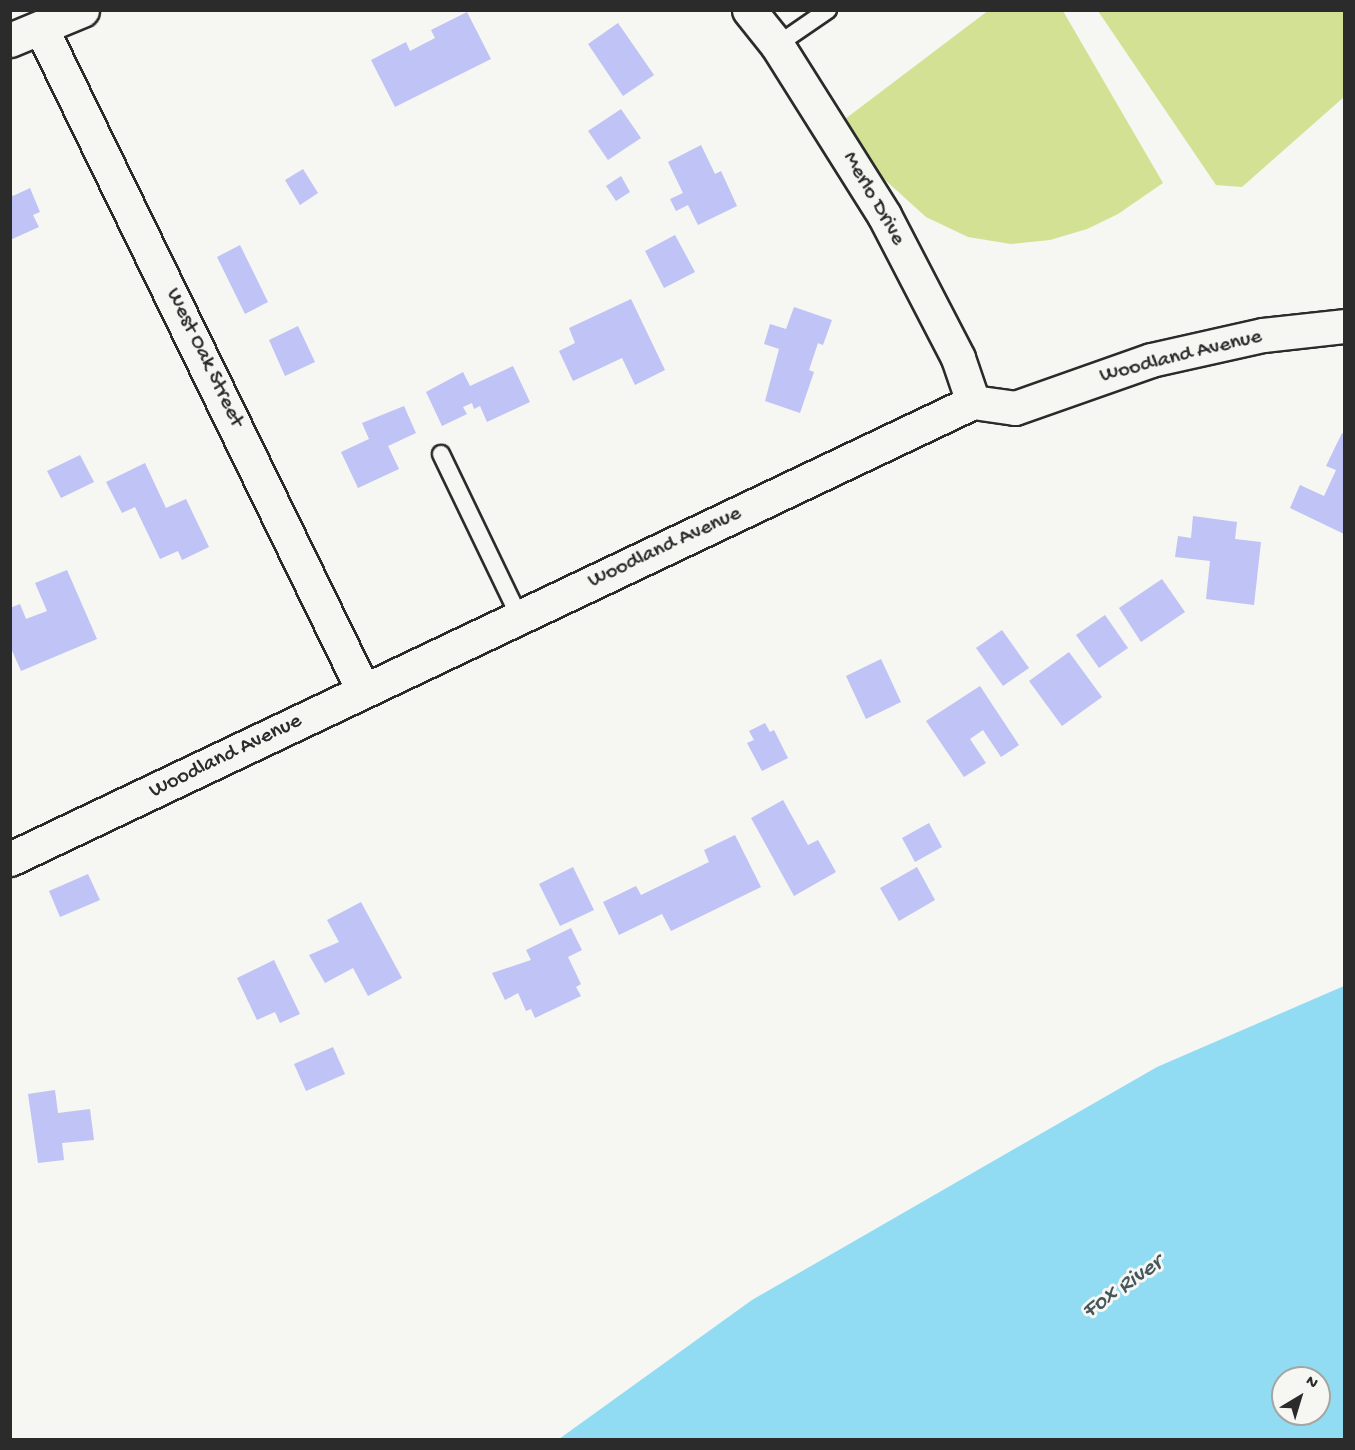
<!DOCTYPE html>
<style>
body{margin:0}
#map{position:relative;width:1355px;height:1450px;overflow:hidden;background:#f6f6f2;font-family:"Gochi Hand",sans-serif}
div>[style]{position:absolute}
.green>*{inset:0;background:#d3e194}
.water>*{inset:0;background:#91dbf3}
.building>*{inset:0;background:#bfc3f5}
.roads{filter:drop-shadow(2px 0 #2b2b2b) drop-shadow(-2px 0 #2b2b2b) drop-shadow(0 2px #2b2b2b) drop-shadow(0 -2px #2b2b2b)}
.service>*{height:16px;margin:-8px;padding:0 8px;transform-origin:8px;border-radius:8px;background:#f6f6f2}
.minor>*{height:33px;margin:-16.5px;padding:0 16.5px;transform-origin:16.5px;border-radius:16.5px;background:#f6f6f2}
.primary>*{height:33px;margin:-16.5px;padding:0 16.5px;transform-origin:16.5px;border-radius:16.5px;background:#f6f6f2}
span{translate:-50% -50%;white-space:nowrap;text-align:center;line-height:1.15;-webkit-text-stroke:6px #f6f6f2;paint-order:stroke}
.street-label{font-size:22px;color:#2b2b2b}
.water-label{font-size:24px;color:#44575d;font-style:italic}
.frame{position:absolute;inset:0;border:12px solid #2b2b2b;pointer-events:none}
.north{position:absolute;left:1271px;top:1366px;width:60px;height:60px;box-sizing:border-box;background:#f6f6f2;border:2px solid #a5a5a2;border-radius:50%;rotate:38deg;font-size:16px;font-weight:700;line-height:24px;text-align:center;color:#2b2b2b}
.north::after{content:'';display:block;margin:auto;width:21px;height:27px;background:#2b2b2b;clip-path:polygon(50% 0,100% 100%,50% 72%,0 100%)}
</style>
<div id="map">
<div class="green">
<i style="clip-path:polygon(989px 10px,1063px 11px,1163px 183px,1118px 214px,1087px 229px,1050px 240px,1011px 244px,968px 237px,926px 217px,884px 179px,845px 119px)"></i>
<i style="clip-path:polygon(1098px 11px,1344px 11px,1344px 97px,1242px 187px,1216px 185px)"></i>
</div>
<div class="water">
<i style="clip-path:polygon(evenodd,1344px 986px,1344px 1439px,559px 1439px,752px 1300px,1009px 1152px,1157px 1067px,1344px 986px,1283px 1378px,1319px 1378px,1319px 1414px,1283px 1414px,1283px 1378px)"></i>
</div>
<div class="building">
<i style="clip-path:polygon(467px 12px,491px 59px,395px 107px,371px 60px,406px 42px,410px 51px,435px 38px,431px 30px)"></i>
<i style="clip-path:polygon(618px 23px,654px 75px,623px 96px,588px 44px)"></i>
<i style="clip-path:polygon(621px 109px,641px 138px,608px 160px,588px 131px)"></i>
<i style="clip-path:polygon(701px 145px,715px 174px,721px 171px,737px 206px,698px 225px,688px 205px,676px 211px,670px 199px,683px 193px,668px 162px)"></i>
<i style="clip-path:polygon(303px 169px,318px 193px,300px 205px,285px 180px)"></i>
<i style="clip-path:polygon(621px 176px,630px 192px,616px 201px,606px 186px)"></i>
<i style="clip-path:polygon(30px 188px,40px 212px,33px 215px,39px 227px,10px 240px,10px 192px,13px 196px)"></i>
<i style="clip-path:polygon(675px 235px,695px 272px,664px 288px,645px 251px)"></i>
<i style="clip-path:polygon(240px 245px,268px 302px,245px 314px,217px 257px)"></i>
<i style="clip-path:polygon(631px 299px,665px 370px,635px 385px,622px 358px,573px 381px,559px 351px,575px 343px,569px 328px)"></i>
<i style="clip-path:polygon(794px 307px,832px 320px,823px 345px,818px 343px,809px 370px,814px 372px,800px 413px,765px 401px,779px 349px,764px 344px,770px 324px,786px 329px)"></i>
<i style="clip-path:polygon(298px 326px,315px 362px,285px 376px,269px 340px)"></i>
<i style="clip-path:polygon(513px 366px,530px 402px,487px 422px,480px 406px,474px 409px,472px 403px,463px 407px,467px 414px,442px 426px,426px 392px,463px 372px,470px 386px)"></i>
<i style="clip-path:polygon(404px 406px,416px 433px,388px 446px,399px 469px,358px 488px,341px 452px,369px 439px,362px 423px)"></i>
<i style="clip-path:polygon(1342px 433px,1344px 434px,1344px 534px,1290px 508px,1300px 485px,1324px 496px,1336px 470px,1326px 466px)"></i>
<i style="clip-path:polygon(80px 455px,94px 482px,61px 498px,47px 471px)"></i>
<i style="clip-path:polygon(145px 463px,166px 508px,186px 499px,209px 547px,182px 560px,178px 551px,160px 559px,135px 507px,122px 513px,106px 482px)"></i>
<i style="clip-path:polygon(1193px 516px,1237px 522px,1235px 539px,1261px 542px,1254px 605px,1206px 599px,1210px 561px,1175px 557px,1178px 536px,1191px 538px)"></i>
<i style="clip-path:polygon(67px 570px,97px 639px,21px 671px,10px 646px,10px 608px,20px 604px,26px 619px,47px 611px,35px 583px)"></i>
<i style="clip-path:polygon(1162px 579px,1185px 612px,1141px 642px,1119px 608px)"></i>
<i style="clip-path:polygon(1105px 615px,1128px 648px,1099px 668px,1076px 635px)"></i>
<i style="clip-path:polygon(1002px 630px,1029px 668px,1003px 686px,976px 648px)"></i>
<i style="clip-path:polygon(1069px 652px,1102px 697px,1062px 726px,1029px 681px)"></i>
<i style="clip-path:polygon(881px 659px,901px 702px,866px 719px,846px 676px)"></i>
<i style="clip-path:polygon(980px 686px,1019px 745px,1001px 757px,983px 730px,970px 739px,986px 763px,964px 777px,926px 721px)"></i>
<i style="clip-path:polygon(765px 723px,770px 732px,774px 730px,788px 758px,762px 771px,747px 743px,754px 740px,749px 731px)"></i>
<i style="clip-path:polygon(783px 800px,808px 845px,818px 840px,836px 872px,794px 896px,751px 818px)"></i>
<i style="clip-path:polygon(929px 823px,942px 847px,915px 862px,902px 838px)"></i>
<i style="clip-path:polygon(735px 835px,761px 887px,671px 931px,662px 914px,619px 935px,603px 902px,636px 886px,641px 895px,709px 862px,704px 850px)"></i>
<i style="clip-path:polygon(573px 867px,594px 910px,560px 926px,539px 884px)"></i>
<i style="clip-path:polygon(917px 867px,935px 900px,899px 921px,880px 888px)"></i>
<i style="clip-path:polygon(88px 874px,100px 900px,60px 917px,49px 891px)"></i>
<i style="clip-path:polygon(361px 902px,402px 978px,368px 996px,353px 968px,325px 983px,309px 955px,339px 942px,327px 920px)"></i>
<i style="clip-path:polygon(571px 928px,582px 950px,568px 957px,581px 984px,576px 987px,581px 996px,535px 1018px,531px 1009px,526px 1011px,518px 993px,505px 1000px,492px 973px,531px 960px,526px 950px)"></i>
<i style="clip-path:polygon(274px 960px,300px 1014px,280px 1023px,275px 1012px,257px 1020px,237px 978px)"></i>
<i style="clip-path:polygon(333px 1047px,345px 1074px,306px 1091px,294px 1064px)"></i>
<i style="clip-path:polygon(55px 1090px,58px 1113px,90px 1109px,94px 1140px,62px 1143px,64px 1160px,38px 1163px,28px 1094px)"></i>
</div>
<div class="roads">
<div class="service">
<i style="left:777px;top:45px;width:62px;rotate:-34.5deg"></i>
<i style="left:441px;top:454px;width:180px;rotate:64.3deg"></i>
</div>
<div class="minor">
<i style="left:749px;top:10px;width:45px;rotate:51.3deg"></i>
<i style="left:777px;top:45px;width:201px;rotate:57.8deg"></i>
<i style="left:884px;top:215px;width:161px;rotate:62.6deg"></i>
<i style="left:958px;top:358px;width:46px;rotate:71.2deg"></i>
<i style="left:41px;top:28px;width:736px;rotate:64.06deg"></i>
<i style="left:10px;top:859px;width:1066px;rotate:-25.39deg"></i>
<i style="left:973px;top:402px;width:42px;rotate:8.1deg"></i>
<i style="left:1015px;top:408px;width:144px;rotate:-19.4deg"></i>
<i style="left:1151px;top:360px;width:115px;rotate:-12.6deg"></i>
<i style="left:1263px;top:335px;width:81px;rotate:-6.3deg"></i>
</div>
<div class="primary">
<i style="left:10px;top:40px;width:78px;rotate:-22.6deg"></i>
</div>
</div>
<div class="street-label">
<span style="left:873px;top:199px;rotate:60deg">Merlo Drive</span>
<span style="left:1181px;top:357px;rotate:-14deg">Woodland Avenue</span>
<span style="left:204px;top:358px;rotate:64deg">West Oak Street</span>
<span style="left:665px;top:548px;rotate:-25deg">Woodland Avenue</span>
<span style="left:226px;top:757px;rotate:-26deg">Woodland Avenue</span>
</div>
<div class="water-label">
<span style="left:1123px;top:1288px;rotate:-35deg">Fox River</span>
</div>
<div class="frame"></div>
<div class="north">N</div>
</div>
